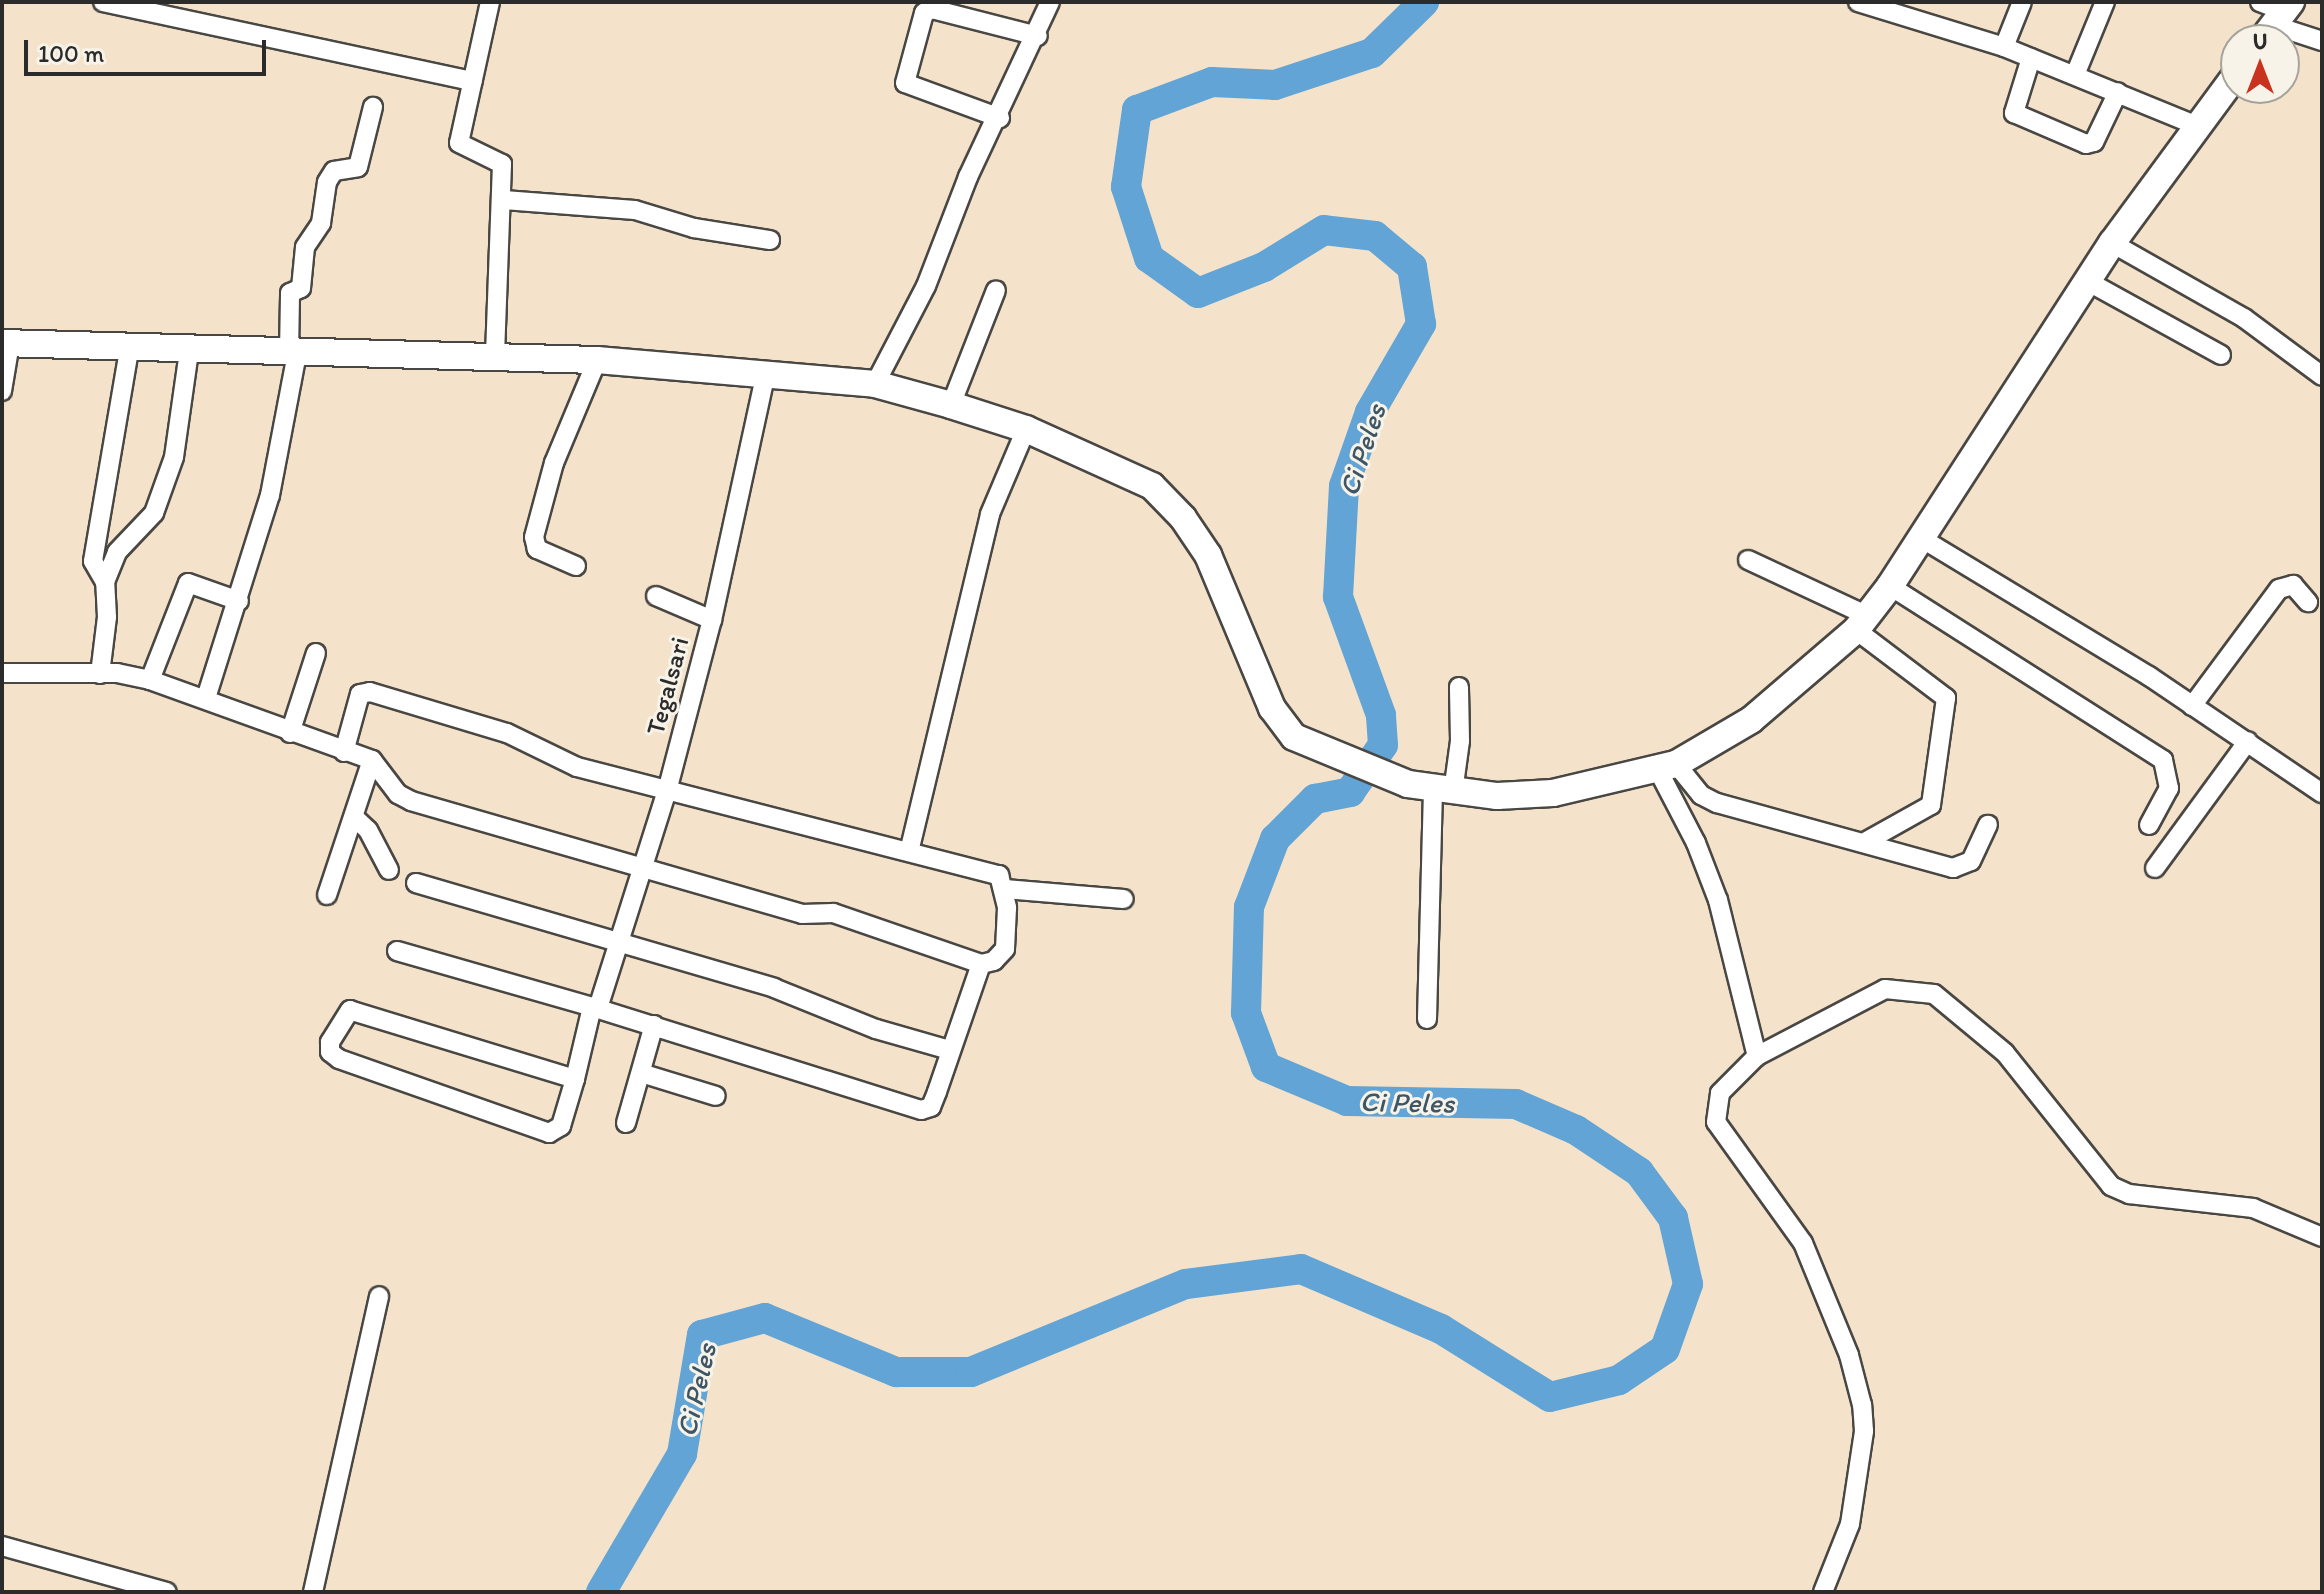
<!DOCTYPE html>
<style>
body{margin:0}
#map{position:relative;width:2324px;height:1594px;overflow:hidden;background:#f4e3ca;font-family:Itim,sans-serif}
div>[style]{position:absolute}
.river>*{height:30px;margin:-15px;padding:0 15px;transform-origin:15px;border-radius:15px;background:#61a4d5}
.roads{filter:drop-shadow(2px 0 #494743) drop-shadow(-2px 0 #494743) drop-shadow(0 2px #494743) drop-shadow(0 -2px #494743)}
.minor>*{height:18px;margin:-9px;padding:0 9px;transform-origin:9px;border-radius:9px;background:#fff}
.secondary>*{height:26px;margin:-13px;padding:0 13px;transform-origin:13px;border-radius:13px;background:#fff}
span{translate:-50% -50%;white-space:nowrap;text-align:center;line-height:1.15;-webkit-text-stroke:6px #f7f3e8;paint-order:stroke}
.street-label{font-size:26px;color:#2b2b2b}
.water-label{font-size:28px;color:#3e5566;font-style:italic}
.frame{position:absolute;inset:0;border:4px solid #2b2b2b;pointer-events:none}
.north{position:absolute;left:2220px;top:24px;width:80px;height:80px;box-sizing:border-box;background:#f7f3e8;border:2px solid #a5a39c;border-radius:50%;rotate:0deg;font-size:22px;font-weight:700;line-height:32px;text-align:center;color:#2b2b2b}
.north::after{content:'';display:block;margin:auto;width:28px;height:36px;background:#c8321e;clip-path:polygon(50% 0,100% 100%,50% 72%,0 100%)}
.scale{position:absolute;left:24px;top:40px;width:242px;height:36px;box-sizing:border-box;border:4px solid #2b2b2b;border-top:0;padding-left:10px;font-size:24px;line-height:28px;white-space:nowrap;color:#2b2b2b;-webkit-text-stroke:6px #f7f3e8;paint-order:stroke}
</style>
<div id="map">
<div class="river">
<i style="left:601px;top:1592px;width:160px;rotate:-59.6deg"></i>
<i style="left:682px;top:1454px;width:121px;rotate:-80.5deg"></i>
<i style="left:702px;top:1335px;width:65px;rotate:-15.1deg"></i>
<i style="left:765px;top:1318px;width:142px;rotate:22.4deg"></i>
<i style="left:896px;top:1372px;width:75px"></i>
<i style="left:971px;top:1372px;width:232px;rotate:-22.3deg"></i>
<i style="left:1186px;top:1284px;width:116px;rotate:-7.4deg"></i>
<i style="left:1301px;top:1269px;width:152px;rotate:23.2deg"></i>
<i style="left:1441px;top:1329px;width:128px;rotate:32deg"></i>
<i style="left:1550px;top:1397px;width:71px;rotate:-13.8deg"></i>
<i style="left:1619px;top:1380px;width:55px;rotate:-34deg"></i>
<i style="left:1665px;top:1349px;width:69px;rotate:-70.5deg"></i>
<i style="left:1688px;top:1284px;width:68px;rotate:-102.8deg"></i>
<i style="left:1673px;top:1218px;width:57px;rotate:-126.5deg"></i>
<i style="left:1639px;top:1172px;width:76px;rotate:-146.3deg"></i>
<i style="left:1576px;top:1130px;width:65px;rotate:-156.6deg"></i>
<i style="left:1516px;top:1104px;width:169px;rotate:-179deg"></i>
<i style="left:1347px;top:1101px;width:88px;rotate:-157.2deg"></i>
<i style="left:1266px;top:1067px;width:58px;rotate:-110.3deg"></i>
<i style="left:1246px;top:1013px;width:106px;rotate:-88.4deg"></i>
<i style="left:1249px;top:907px;width:73px;rotate:-69.1deg"></i>
<i style="left:1275px;top:839px;width:57px;rotate:-45deg"></i>
<i style="left:1315px;top:799px;width:36px;rotate:-11deg"></i>
<i style="left:1350px;top:792px;width:57px;rotate:-54.9deg"></i>
<i style="left:1383px;top:745px;width:30px;rotate:-94deg"></i>
<i style="left:1381px;top:715px;width:126px;rotate:-110deg"></i>
<i style="left:1338px;top:597px;width:111px;rotate:-86.9deg"></i>
<i style="left:1344px;top:486px;width:78px;rotate:-70.6deg"></i>
<i style="left:1370px;top:412px;width:102px;rotate:-59.9deg"></i>
<i style="left:1421px;top:324px;width:58px;rotate:-99deg"></i>
<i style="left:1412px;top:267px;width:48px;rotate:-140deg"></i>
<i style="left:1375px;top:236px;width:51px;rotate:-173.3deg"></i>
<i style="left:1324px;top:230px;width:70px;rotate:148.3deg"></i>
<i style="left:1264px;top:267px;width:71px;rotate:158.5deg"></i>
<i style="left:1198px;top:293px;width:60px;rotate:-144.5deg"></i>
<i style="left:1149px;top:258px;width:75px;rotate:-107.9deg"></i>
<i style="left:1126px;top:187px;width:78px;rotate:-81.9deg"></i>
<i style="left:1137px;top:110px;width:80px;rotate:-20.5deg"></i>
<i style="left:1212px;top:82px;width:63px;rotate:2.7deg"></i>
<i style="left:1275px;top:85px;width:102px;rotate:-18.3deg"></i>
<i style="left:1372px;top:53px;width:73px;rotate:-44.4deg"></i>
</div>
<div class="roads">
<div class="minor">
<i style="left:103px;top:2px;width:378px;rotate:12.1deg"></i>
<i style="left:490px;top:2px;width:144px;rotate:102.4deg"></i>
<i style="left:459px;top:143px;width:48px;rotate:26deg"></i>
<i style="left:502px;top:164px;width:191px;rotate:92.1deg"></i>
<i style="left:1858px;top:2px;width:153px;rotate:17.1deg"></i>
<i style="left:2004px;top:47px;width:209px;rotate:22.2deg"></i>
<i style="left:2260px;top:2px;width:26px;rotate:21deg"></i>
<i style="left:2273px;top:25px;width:52px;rotate:18.1deg"></i>
<i style="left:2004px;top:47px;width:48px;rotate:-68.2deg"></i>
<i style="left:2031px;top:58px;width:58px;rotate:107.2deg"></i>
<i style="left:2014px;top:113px;width:78px;rotate:23.3deg"></i>
<i style="left:2086px;top:144px;width:8px;rotate:-14deg"></i>
<i style="left:2094px;top:142px;width:55px;rotate:-64.4deg"></i>
<i style="left:2075px;top:75px;width:79px;rotate:-67.7deg"></i>
<i style="left:1000px;top:118px;width:101px;rotate:-159.8deg"></i>
<i style="left:905px;top:83px;width:73px;rotate:-74.8deg"></i>
<i style="left:924px;top:13px;width:9px;rotate:-27deg"></i>
<i style="left:932px;top:9px;width:109px;rotate:14.3deg"></i>
<i style="left:504px;top:200px;width:131px;rotate:4.4deg"></i>
<i style="left:635px;top:210px;width:62px;rotate:17deg"></i>
<i style="left:694px;top:228px;width:77px;rotate:9deg"></i>
<i style="left:2112px;top:243px;width:152px;rotate:29.6deg"></i>
<i style="left:2244px;top:318px;width:97px;rotate:36.6deg"></i>
<i style="left:2087px;top:281px;width:153px;rotate:28.9deg"></i>
<i style="left:289px;top:353px;width:60px;rotate:-89deg"></i>
<i style="left:290px;top:293px;width:12px;rotate:-24deg"></i>
<i style="left:301px;top:288px;width:41px;rotate:-84.4deg"></i>
<i style="left:305px;top:247px;width:29px;rotate:-56deg"></i>
<i style="left:321px;top:223px;width:41px;rotate:-81.7deg"></i>
<i style="left:327px;top:182px;width:13px;rotate:-58deg"></i>
<i style="left:334px;top:171px;width:24px;rotate:-9deg"></i>
<i style="left:358px;top:167px;width:62px;rotate:-76deg"></i>
<i style="left:875px;top:384px;width:110px;rotate:-62.5deg"></i>
<i style="left:926px;top:286px;width:117px;rotate:-68.9deg"></i>
<i style="left:968px;top:177px;width:193px;rotate:-64.9deg"></i>
<i style="left:2px;top:391px;width:49px;rotate:-80.5deg"></i>
<i style="left:951px;top:405px;width:123px;rotate:-68.6deg"></i>
<i style="left:1921px;top:538px;width:267px;rotate:31.2deg"></i>
<i style="left:2149px;top:676px;width:209px;rotate:34.1deg"></i>
<i style="left:1748px;top:560px;width:132px;rotate:25deg"></i>
<i style="left:576px;top:566px;width:43px;rotate:-156.4deg"></i>
<i style="left:537px;top:549px;width:12px;rotate:-104deg"></i>
<i style="left:534px;top:537px;width:77px;rotate:-74.9deg"></i>
<i style="left:554px;top:463px;width:112px;rotate:-67.3deg"></i>
<i style="left:105px;top:582px;width:24px;rotate:-120deg"></i>
<i style="left:93px;top:561px;width:214px;rotate:-80.3deg"></i>
<i style="left:1890px;top:586px;width:324px;rotate:32.5deg"></i>
<i style="left:2163px;top:760px;width:29px;rotate:78deg"></i>
<i style="left:2169px;top:788px;width:42px;rotate:118.4deg"></i>
<i style="left:656px;top:596px;width:61px;rotate:23.2deg"></i>
<i style="left:1856px;top:630px;width:113px;rotate:37.1deg"></i>
<i style="left:1946px;top:698px;width:108px;rotate:98deg"></i>
<i style="left:1931px;top:805px;width:76px;rotate:150.7deg"></i>
<i style="left:2px;top:673px;width:115px"></i>
<i style="left:117px;top:673px;width:34px;rotate:12deg"></i>
<i style="left:150px;top:680px;width:236px;rotate:19.8deg"></i>
<i style="left:372px;top:760px;width:43px;rotate:52.6deg"></i>
<i style="left:398px;top:794px;width:15px;rotate:28deg"></i>
<i style="left:411px;top:801px;width:407px;rotate:16.1deg"></i>
<i style="left:802px;top:914px;width:31px;rotate:-2deg"></i>
<i style="left:833px;top:913px;width:157px;rotate:19deg"></i>
<i style="left:100px;top:674px;width:57px;rotate:-83deg"></i>
<i style="left:107px;top:617px;width:35px;rotate:-93deg"></i>
<i style="left:105px;top:582px;width:32px;rotate:-68deg"></i>
<i style="left:117px;top:552px;width:54px;rotate:-46.5deg"></i>
<i style="left:154px;top:513px;width:59px;rotate:-70.3deg"></i>
<i style="left:174px;top:457px;width:106px;rotate:-81.9deg"></i>
<i style="left:150px;top:680px;width:104px;rotate:-68.6deg"></i>
<i style="left:188px;top:583px;width:54px;rotate:19.4deg"></i>
<i style="left:206px;top:698px;width:213px;rotate:-72.5deg"></i>
<i style="left:270px;top:495px;width:144px;rotate:-79.2deg"></i>
<i style="left:2192px;top:706px;width:146px;rotate:-53.4deg"></i>
<i style="left:2279px;top:589px;width:15px;rotate:-16deg"></i>
<i style="left:2293px;top:585px;width:23px;rotate:49deg"></i>
<i style="left:290px;top:733px;width:84px;rotate:-72deg"></i>
<i style="left:344px;top:752px;width:60px;rotate:-74.6deg"></i>
<i style="left:360px;top:694px;width:10px;rotate:-11deg"></i>
<i style="left:370px;top:692px;width:143px;rotate:16.7deg"></i>
<i style="left:507px;top:733px;width:78px;rotate:25.9deg"></i>
<i style="left:577px;top:767px;width:436px;rotate:14.4deg"></i>
<i style="left:999px;top:875px;width:34px;rotate:76deg"></i>
<i style="left:1007px;top:908px;width:41px;rotate:92.8deg"></i>
<i style="left:1005px;top:949px;width:16px;rotate:133deg"></i>
<i style="left:994px;top:961px;width:13px;rotate:167deg"></i>
<i style="left:981px;top:964px;width:135px;rotate:109deg"></i>
<i style="left:937px;top:1092px;width:16px;rotate:112deg"></i>
<i style="left:931px;top:1107px;width:10px;rotate:163deg"></i>
<i style="left:921px;top:1110px;width:345px;rotate:-162.6deg"></i>
<i style="left:592px;top:1007px;width:74px;rotate:103.3deg"></i>
<i style="left:575px;top:1079px;width:235px;rotate:-163deg"></i>
<i style="left:350px;top:1010px;width:38px;rotate:122deg"></i>
<i style="left:330px;top:1042px;width:10px;rotate:90deg"></i>
<i style="left:330px;top:1052px;width:11px;rotate:38deg"></i>
<i style="left:339px;top:1059px;width:223px;rotate:19.4deg"></i>
<i style="left:549px;top:1133px;width:14px;rotate:-30deg"></i>
<i style="left:561px;top:1126px;width:49px;rotate:-73.4deg"></i>
<i style="left:1676px;top:764px;width:40px;rotate:51deg"></i>
<i style="left:1701px;top:795px;width:18px;rotate:27deg"></i>
<i style="left:1717px;top:803px;width:245px;rotate:15.4deg"></i>
<i style="left:1953px;top:868px;width:19px;rotate:-21deg"></i>
<i style="left:1971px;top:861px;width:40px;rotate:-65deg"></i>
<i style="left:1659px;top:772px;width:80px;rotate:62.5deg"></i>
<i style="left:1696px;top:843px;width:61px;rotate:68.9deg"></i>
<i style="left:1718px;top:900px;width:161px;rotate:76deg"></i>
<i style="left:1453px;top:792px;width:51px;rotate:-82.2deg"></i>
<i style="left:1460px;top:741px;width:54px;rotate:-91.1deg"></i>
<i style="left:354px;top:817px;width:19px;rotate:43deg"></i>
<i style="left:368px;top:830px;width:45px;rotate:62.3deg"></i>
<i style="left:909px;top:852px;width:348px;rotate:-76.5deg"></i>
<i style="left:990px;top:514px;width:92px;rotate:-67deg"></i>
<i style="left:2155px;top:868px;width:157px;rotate:-53.8deg"></i>
<i style="left:416px;top:883px;width:373px;rotate:16.3deg"></i>
<i style="left:774px;top:988px;width:110px;rotate:21.9deg"></i>
<i style="left:876px;top:1029px;width:76px;rotate:16deg"></i>
<i style="left:1005px;top:889px;width:119px;rotate:4.8deg"></i>
<i style="left:327px;top:895px;width:142px;rotate:-71.6deg"></i>
<i style="left:397px;top:951px;width:203px;rotate:16deg"></i>
<i style="left:598px;top:1008px;width:228px;rotate:-72.4deg"></i>
<i style="left:667px;top:791px;width:177px;rotate:-75.3deg"></i>
<i style="left:712px;top:620px;width:254px;rotate:-77.7deg"></i>
<i style="left:1427px;top:1019px;width:230px;rotate:-88.5deg"></i>
<i style="left:641px;top:1073px;width:78px;rotate:17deg"></i>
<i style="left:626px;top:1123px;width:102px;rotate:-74.1deg"></i>
<i style="left:2px;top:1546px;width:171px;rotate:15.6deg"></i>
<i style="left:313px;top:1592px;width:303px;rotate:-77.4deg"></i>
<i style="left:1823px;top:1592px;width:73px;rotate:-68.3deg"></i>
<i style="left:1850px;top:1524px;width:94px;rotate:-81.4deg"></i>
<i style="left:1864px;top:1431px;width:26px;rotate:-94deg"></i>
<i style="left:1862px;top:1405px;width:52px;rotate:-104.6deg"></i>
<i style="left:1849px;top:1355px;width:121px;rotate:-112.3deg"></i>
<i style="left:1803px;top:1243px;width:149px;rotate:-125.7deg"></i>
<i style="left:1716px;top:1122px;width:29px;rotate:-82deg"></i>
<i style="left:1720px;top:1093px;width:52px;rotate:-45deg"></i>
<i style="left:1757px;top:1056px;width:144px;rotate:-27.6deg"></i>
<i style="left:1885px;top:989px;width:49px;rotate:5.8deg"></i>
<i style="left:1934px;top:994px;width:92px;rotate:39.7deg"></i>
<i style="left:2005px;top:1053px;width:170px;rotate:51.4deg"></i>
<i style="left:2111px;top:1186px;width:20px;rotate:24deg"></i>
<i style="left:2129px;top:1194px;width:125px;rotate:6.4deg"></i>
<i style="left:2253px;top:1208px;width:75px;rotate:22.8deg"></i>
</div>
<div class="secondary">
<i style="left:2262px;top:40px;width:48px;rotate:-52.7deg"></i>
<i style="left:2px;top:343px;width:595px;rotate:1.64deg"></i>
<i style="left:597px;top:360px;width:279px;rotate:4.9deg"></i>
<i style="left:875px;top:384px;width:79px;rotate:15.4deg"></i>
<i style="left:951px;top:405px;width:79px;rotate:17.7deg"></i>
<i style="left:1026px;top:429px;width:138px;rotate:24.3deg"></i>
<i style="left:1152px;top:486px;width:45px;rotate:45.9deg"></i>
<i style="left:1183px;top:518px;width:45px;rotate:56deg"></i>
<i style="left:1208px;top:555px;width:166px;rotate:67.3deg"></i>
<i style="left:1272px;top:708px;width:36px;rotate:53deg"></i>
<i style="left:1294px;top:737px;width:123px;rotate:22.4deg"></i>
<i style="left:1408px;top:784px;width:90px;rotate:7.7deg"></i>
<i style="left:1497px;top:796px;width:56px;rotate:-3.1deg"></i>
<i style="left:1553px;top:793px;width:126px;rotate:-13.3deg"></i>
<i style="left:1676px;top:764px;width:87px;rotate:-30.4deg"></i>
<i style="left:1751px;top:720px;width:138px;rotate:-40.6deg"></i>
<i style="left:1856px;top:630px;width:56px;rotate:-52.3deg"></i>
<i style="left:1890px;top:586px;width:409px;rotate:-57.1deg"></i>
<i style="left:2112px;top:243px;width:209px;rotate:-53.6deg"></i>
</div>
</div>
<div class="street-label">
<span style="left:668px;top:686px;rotate:-75deg">Tegalsari</span>
</div>
<div class="water-label">
<span style="left:1362px;top:450px;rotate:-72deg">Ci Peles</span>
<span style="left:1407px;top:1102px;rotate:1deg">Ci Peles</span>
<span style="left:696px;top:1390px;rotate:-77deg">Ci Peles</span>
</div>
<div class="frame"></div>
<div class="north">U</div>
<div class="scale">100 m</div>
</div>
